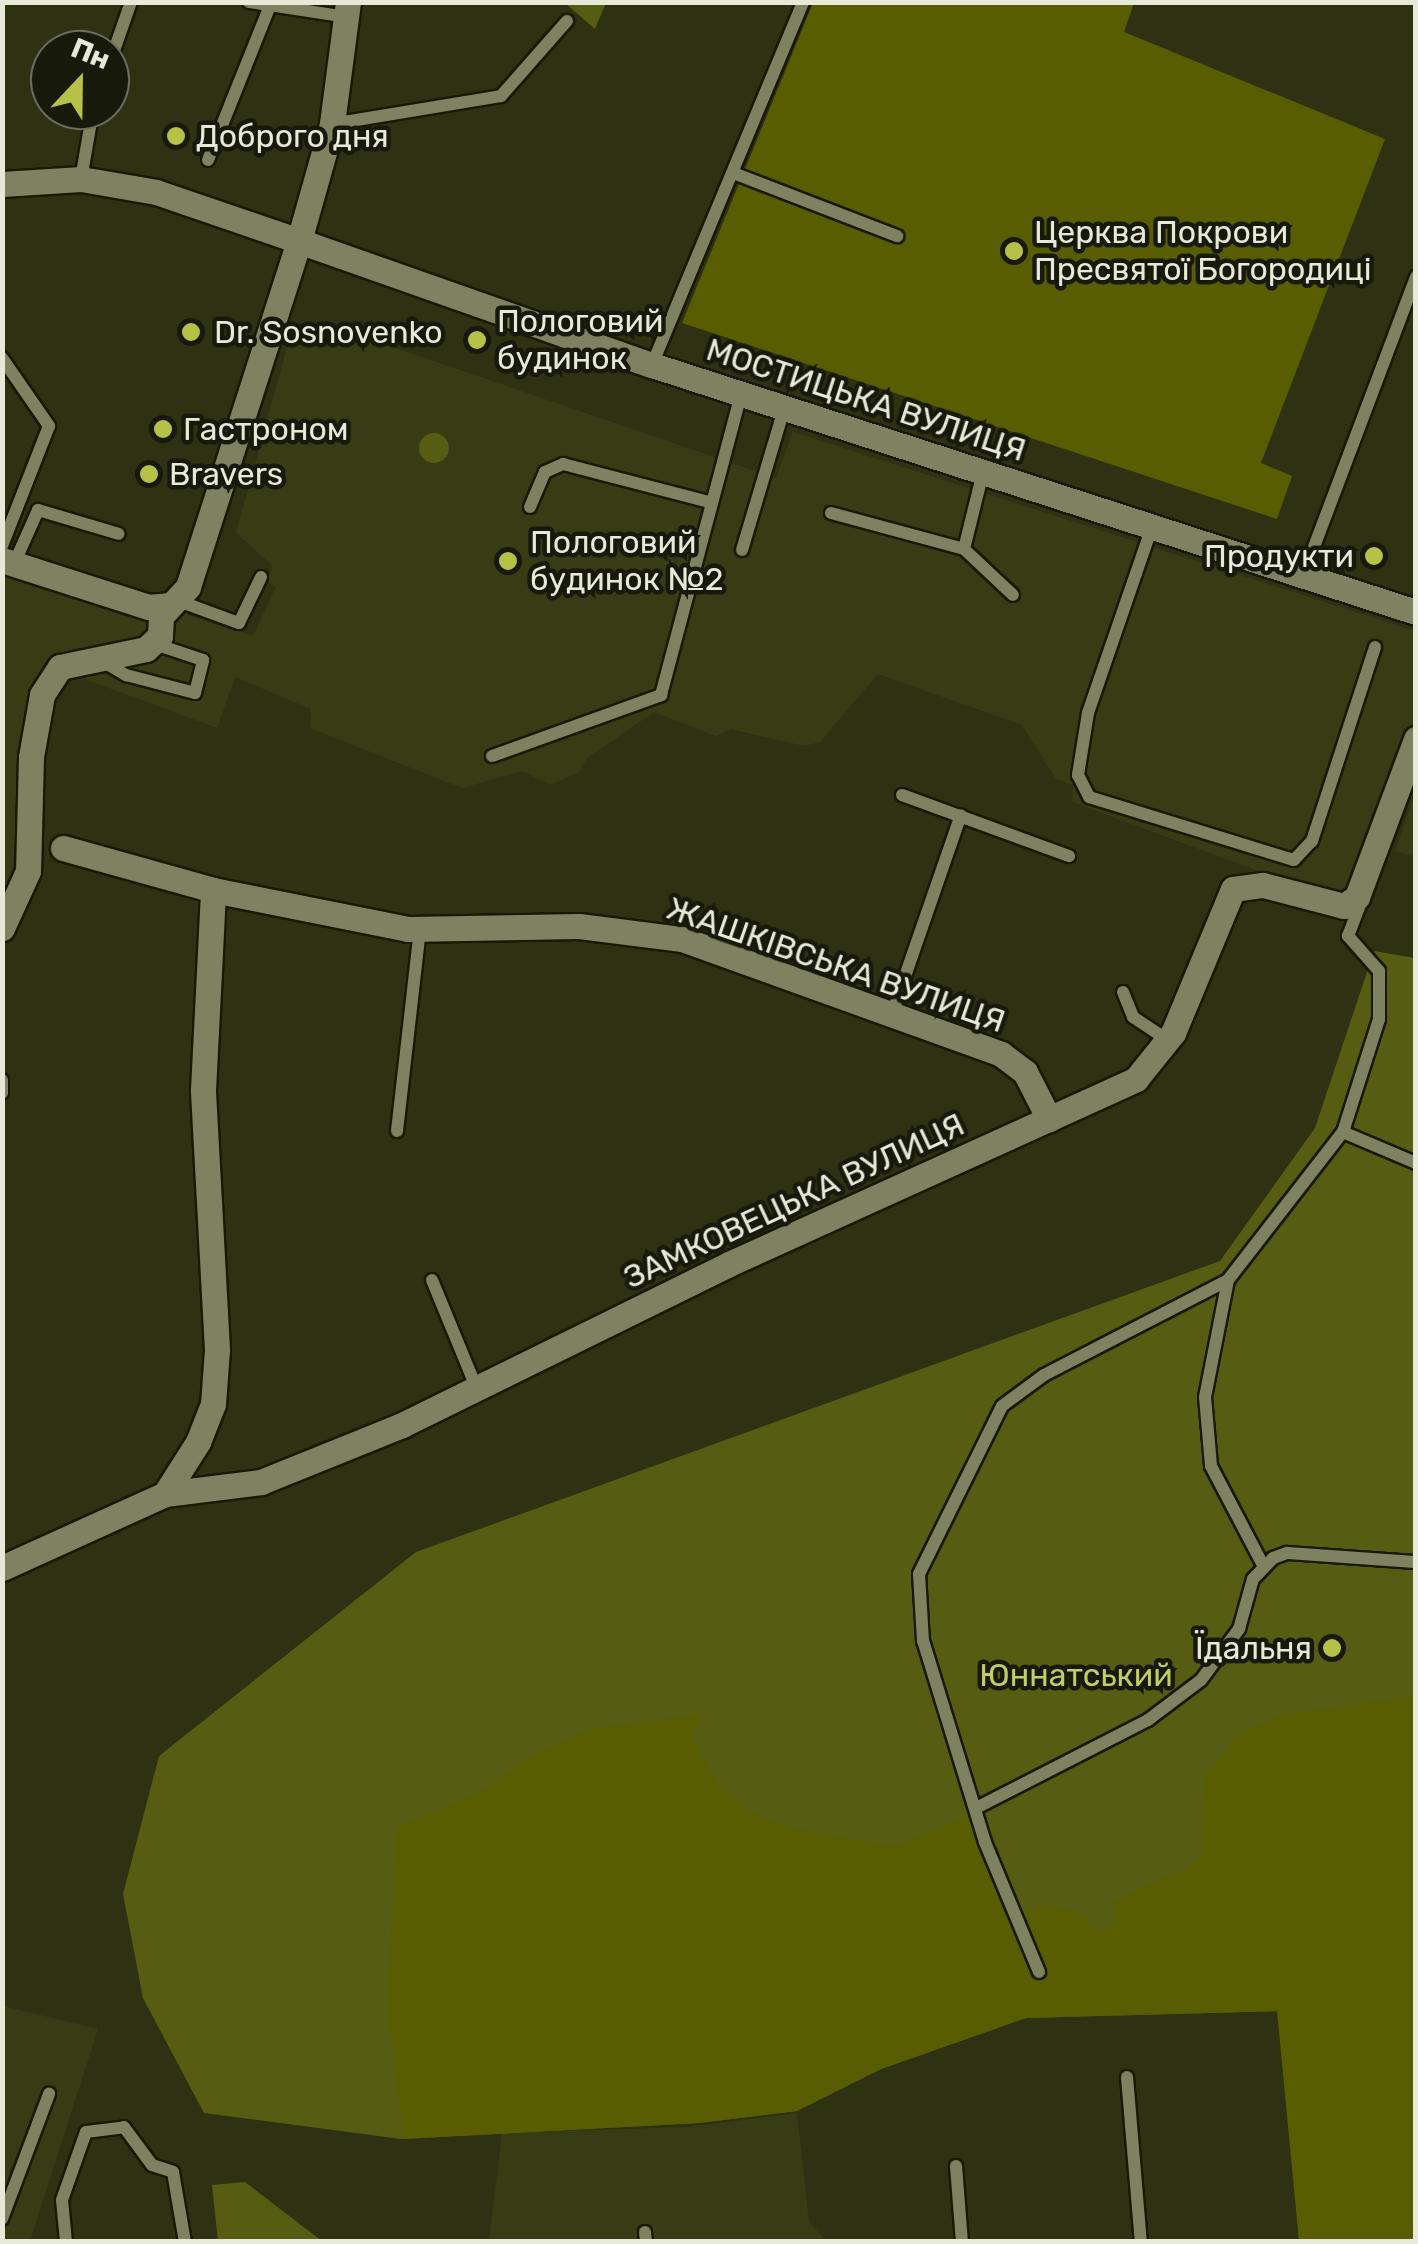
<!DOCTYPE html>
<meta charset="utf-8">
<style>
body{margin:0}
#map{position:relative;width:1418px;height:2244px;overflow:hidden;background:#2f3212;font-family:Rubik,sans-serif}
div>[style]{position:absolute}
.built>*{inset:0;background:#383c14}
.green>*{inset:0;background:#565c11}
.round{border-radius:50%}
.forest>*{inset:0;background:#575d00}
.roads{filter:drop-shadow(2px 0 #171900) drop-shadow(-2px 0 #171900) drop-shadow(0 2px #171900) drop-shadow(0 -2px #171900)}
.service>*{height:12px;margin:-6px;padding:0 6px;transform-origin:6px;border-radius:6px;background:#7e8260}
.minor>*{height:25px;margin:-12.5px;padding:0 12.5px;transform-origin:12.5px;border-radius:12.5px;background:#7e8260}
.tertiary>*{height:25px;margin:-12.5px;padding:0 12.5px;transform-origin:12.5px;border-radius:12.5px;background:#7e8260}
.dots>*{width:28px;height:28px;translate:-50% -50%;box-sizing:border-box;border:5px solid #17190b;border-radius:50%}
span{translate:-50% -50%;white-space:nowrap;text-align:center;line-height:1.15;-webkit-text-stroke:9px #17190b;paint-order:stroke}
.poi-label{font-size:32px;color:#e7ead7}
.left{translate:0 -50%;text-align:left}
.right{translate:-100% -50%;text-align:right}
.street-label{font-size:32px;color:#e7ead7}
.park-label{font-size:32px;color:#c3ce62}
.frame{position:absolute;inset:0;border:5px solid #e7ead7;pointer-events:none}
.north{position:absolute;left:30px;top:30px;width:100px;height:100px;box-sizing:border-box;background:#17190b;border:2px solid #6a6d5d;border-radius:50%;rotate:22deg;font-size:28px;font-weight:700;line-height:40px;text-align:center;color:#e7ead7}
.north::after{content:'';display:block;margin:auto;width:35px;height:45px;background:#b6c148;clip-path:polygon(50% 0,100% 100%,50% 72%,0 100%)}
</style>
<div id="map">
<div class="built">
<i style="clip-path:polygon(306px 325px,375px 341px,776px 478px,793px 432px,1415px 631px,1415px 729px,1353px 897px,1337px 900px,1072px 802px,1073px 785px,1056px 779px,1022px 725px,878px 674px,820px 742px,804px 746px,731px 729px,716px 736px,654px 712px,587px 758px,579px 772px,550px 785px,522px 771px,462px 788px,310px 728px,311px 709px,235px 677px,217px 728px,47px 665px,32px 685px,12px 873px,3px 891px,3px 555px,253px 636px,276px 587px,268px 582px,272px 565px,236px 533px,291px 333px)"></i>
<i style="clip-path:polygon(1415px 793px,1415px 857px,1395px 851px)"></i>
<i style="clip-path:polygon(3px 2006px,98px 2029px,30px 2241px,3px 2242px)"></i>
<i style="clip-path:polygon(797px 2113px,809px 2222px,826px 2241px,489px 2241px,502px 2133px,688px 2127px)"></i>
</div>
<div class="green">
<i style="clip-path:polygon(565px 3px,606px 3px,595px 29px)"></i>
<i class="round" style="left:419px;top:433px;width:30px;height:30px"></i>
<i style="clip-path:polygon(1374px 951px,1415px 958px,1415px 1902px,1278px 2011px,1026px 2018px,881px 2069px,797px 2111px,699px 2123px,401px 2139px,204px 2113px,143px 1998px,123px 1894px,159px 1756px,416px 1552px,1220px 1261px,1315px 1128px)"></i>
<i style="clip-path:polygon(245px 2182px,322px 2241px,218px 2241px,212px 2185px)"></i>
</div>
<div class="forest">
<i style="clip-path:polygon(813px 3px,1134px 3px,1124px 32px,1385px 139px,1261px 463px,1292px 476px,1277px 519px,682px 323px)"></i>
<i style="clip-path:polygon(1415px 1696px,1415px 2241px,1299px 2241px,1277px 2011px,1026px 2018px,881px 2069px,797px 2111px,699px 2123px,404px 2139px,387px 2009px,397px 1828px,481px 1792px,531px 1756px,591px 1729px,705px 1714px,695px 1728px,695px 1744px,716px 1782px,748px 1811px,791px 1828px,896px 1847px,968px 1815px,1034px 1976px,1045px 1971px,1023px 1923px,1029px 1910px,1043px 1904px,1080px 1912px,1100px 1932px,1116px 1923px,1113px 1901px,1191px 1866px,1201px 1855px,1204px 1779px,1241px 1732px,1283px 1715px)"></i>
</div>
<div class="roads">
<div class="service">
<i style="left:249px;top:2px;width:99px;rotate:8.7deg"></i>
<i style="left:110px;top:62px;width:64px;rotate:-70.7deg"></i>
<i style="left:332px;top:124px;width:171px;rotate:-9.4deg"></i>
<i style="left:501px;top:96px;width:100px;rotate:-48.7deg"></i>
<i style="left:208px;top:160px;width:164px;rotate:-68.1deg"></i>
<i style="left:736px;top:174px;width:173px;rotate:21.1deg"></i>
<i style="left:81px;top:179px;width:70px;rotate:-80.1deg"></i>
<i style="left:2px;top:358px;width:83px;rotate:55.3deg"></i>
<i style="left:49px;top:426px;width:129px;rotate:111.4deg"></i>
<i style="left:652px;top:365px;width:393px;rotate:-67.4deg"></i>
<i style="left:530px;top:507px;width:38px;rotate:-67deg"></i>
<i style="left:545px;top:472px;width:20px;rotate:-24deg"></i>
<i style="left:563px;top:464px;width:151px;rotate:14.6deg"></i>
<i style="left:831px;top:513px;width:138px;rotate:15.1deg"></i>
<i style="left:964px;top:549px;width:79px;rotate:-76.1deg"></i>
<i style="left:1152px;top:527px;width:197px;rotate:109deg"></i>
<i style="left:1088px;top:713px;width:63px;rotate:99.2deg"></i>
<i style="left:1078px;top:775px;width:25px;rotate:63deg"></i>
<i style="left:1089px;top:797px;width:214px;rotate:17.1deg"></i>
<i style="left:1294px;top:860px;width:26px;rotate:-47deg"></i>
<i style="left:1312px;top:841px;width:204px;rotate:-72deg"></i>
<i style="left:964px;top:549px;width:67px;rotate:43.2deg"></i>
<i style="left:742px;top:550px;width:147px;rotate:-73.4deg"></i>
<i style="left:14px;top:564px;width:59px;rotate:-66deg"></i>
<i style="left:38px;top:510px;width:84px;rotate:16.5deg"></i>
<i style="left:1303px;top:576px;width:320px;rotate:-69.3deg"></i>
<i style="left:176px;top:600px;width:67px;rotate:20.1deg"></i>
<i style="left:239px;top:623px;width:51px;rotate:-64.4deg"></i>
<i style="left:104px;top:662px;width:26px;rotate:31deg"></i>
<i style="left:126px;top:675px;width:71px;rotate:14.6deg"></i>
<i style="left:195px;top:693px;width:34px;rotate:-76deg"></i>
<i style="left:203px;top:660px;width:54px;rotate:-161.6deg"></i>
<i style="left:492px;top:756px;width:180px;rotate:-19.8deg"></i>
<i style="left:661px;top:695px;width:311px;rotate:-75.1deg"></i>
<i style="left:902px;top:795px;width:178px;rotate:20.1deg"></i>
<i style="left:1123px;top:992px;width:27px;rotate:68deg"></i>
<i style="left:1133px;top:1017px;width:43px;rotate:33.7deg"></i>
<i style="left:893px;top:1011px;width:207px;rotate:-70.9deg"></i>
<i style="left:2px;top:1080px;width:13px;rotate:90deg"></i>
<i style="left:397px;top:1131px;width:202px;rotate:-83.5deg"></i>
<i style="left:1343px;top:1132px;width:79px;rotate:23deg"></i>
<i style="left:432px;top:1280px;width:118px;rotate:67.6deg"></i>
<i style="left:1228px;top:1280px;width:119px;rotate:101.1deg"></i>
<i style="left:1205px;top:1397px;width:69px;rotate:85deg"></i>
<i style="left:1211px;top:1466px;width:112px;rotate:62.3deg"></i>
<i style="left:978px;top:1807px;width:191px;rotate:-27.1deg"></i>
<i style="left:1148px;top:1720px;width:66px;rotate:-37deg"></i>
<i style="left:1201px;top:1680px;width:64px;rotate:-53.3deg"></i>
<i style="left:1239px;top:1629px;width:52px;rotate:-74.4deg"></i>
<i style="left:1253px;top:1579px;width:29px;rotate:-46deg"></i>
<i style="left:1273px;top:1558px;width:15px;rotate:-20deg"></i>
<i style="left:1287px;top:1553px;width:129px;rotate:4deg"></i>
<i style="left:1039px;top:1972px;width:141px;rotate:-112.6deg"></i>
<i style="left:985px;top:1842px;width:210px;rotate:-107.1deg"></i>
<i style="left:923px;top:1641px;width:67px;rotate:-93.4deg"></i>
<i style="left:919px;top:1574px;width:187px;rotate:-63.7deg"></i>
<i style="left:1002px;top:1406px;width:52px;rotate:-36.4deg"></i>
<i style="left:1044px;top:1375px;width:207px;rotate:-27.3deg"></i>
<i style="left:1228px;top:1280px;width:187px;rotate:-52.2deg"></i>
<i style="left:1343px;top:1132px;width:119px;rotate:-72.3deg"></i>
<i style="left:1379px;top:1019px;width:48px;rotate:-90deg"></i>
<i style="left:1379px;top:971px;width:47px;rotate:-131.5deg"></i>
<i style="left:1348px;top:936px;width:42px;rotate:-69deg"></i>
<i style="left:1127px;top:2077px;width:166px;rotate:85.2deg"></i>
<i style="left:956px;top:2166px;width:76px;rotate:85.5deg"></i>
<i style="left:2px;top:2219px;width:134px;rotate:-69.4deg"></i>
<i style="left:645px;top:2232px;width:10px;rotate:84deg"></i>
<i style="left:66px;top:2242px;width:42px;rotate:-95.4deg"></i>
<i style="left:62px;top:2200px;width:72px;rotate:-70.6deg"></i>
<i style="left:86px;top:2132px;width:38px;rotate:-7deg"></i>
<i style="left:124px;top:2127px;width:47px;rotate:53.6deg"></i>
<i style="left:152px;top:2165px;width:22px;rotate:18deg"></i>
<i style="left:173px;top:2172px;width:71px;rotate:80.3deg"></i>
</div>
<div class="minor">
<i style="left:2px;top:184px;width:79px;rotate:-3.6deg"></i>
<i style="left:81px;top:179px;width:76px;rotate:9.8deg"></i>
<i style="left:156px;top:192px;width:151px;rotate:18.9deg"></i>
<i style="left:299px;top:241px;width:363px;rotate:107.8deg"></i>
<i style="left:188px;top:587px;width:40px;rotate:133deg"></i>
<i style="left:161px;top:616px;width:20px;rotate:93deg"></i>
<i style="left:160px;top:636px;width:19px;rotate:137deg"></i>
<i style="left:146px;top:649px;width:88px;rotate:168.2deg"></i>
<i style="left:60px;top:667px;width:33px;rotate:123deg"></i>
<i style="left:42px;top:695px;width:63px;rotate:100.1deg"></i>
<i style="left:31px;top:757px;width:114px;rotate:91.5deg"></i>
<i style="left:28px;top:871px;width:63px;rotate:114.5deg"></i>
<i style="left:2px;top:560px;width:153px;rotate:17.8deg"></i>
<i style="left:148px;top:607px;width:23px;rotate:-5deg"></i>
<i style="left:63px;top:848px;width:156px;rotate:15.6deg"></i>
<i style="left:213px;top:890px;width:199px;rotate:11.3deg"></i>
<i style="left:408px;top:929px;width:171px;rotate:-1deg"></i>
<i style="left:579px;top:926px;width:104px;rotate:7.2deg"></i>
<i style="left:682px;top:939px;width:339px;rotate:19.8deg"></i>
<i style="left:1001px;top:1054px;width:30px;rotate:37deg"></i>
<i style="left:1025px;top:1072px;width:53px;rotate:62.9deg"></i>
<i style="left:165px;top:1494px;width:62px;rotate:-57.6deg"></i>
<i style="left:198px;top:1442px;width:41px;rotate:-68.5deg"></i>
<i style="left:213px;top:1404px;width:54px;rotate:-85.8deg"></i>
<i style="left:217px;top:1350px;width:260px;rotate:-93.1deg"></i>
<i style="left:203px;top:1090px;width:200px;rotate:-87.1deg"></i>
<i style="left:2px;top:1568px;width:179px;rotate:-24.4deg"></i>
<i style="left:165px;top:1494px;width:97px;rotate:-7.1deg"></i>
<i style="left:261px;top:1482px;width:152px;rotate:-22deg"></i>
<i style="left:402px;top:1425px;width:364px;rotate:-26.2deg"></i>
<i style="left:729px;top:1264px;width:447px;rotate:-24.4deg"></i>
<i style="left:1136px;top:1079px;width:59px;rotate:-51.2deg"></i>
<i style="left:1173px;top:1033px;width:156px;rotate:-67.4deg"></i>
<i style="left:1233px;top:889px;width:30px;rotate:-8deg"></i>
<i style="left:1263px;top:885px;width:84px;rotate:14.5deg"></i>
<i style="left:1344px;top:906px;width:16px;rotate:-35deg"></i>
<i style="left:1357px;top:897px;width:169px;rotate:-69.5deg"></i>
</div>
<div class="tertiary">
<i style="left:348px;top:2px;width:123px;rotate:97.5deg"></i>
<i style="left:332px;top:124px;width:122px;rotate:105.8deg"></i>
<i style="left:299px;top:241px;width:374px;rotate:19.4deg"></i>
<i style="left:652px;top:365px;width:803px;rotate:17.92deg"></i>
</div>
</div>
<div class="dots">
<i style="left:176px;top:136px;background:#b6c148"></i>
<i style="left:1014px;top:251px;background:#b6c148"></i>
<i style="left:191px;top:332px;background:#b6c148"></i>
<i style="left:477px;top:340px;background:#b6c148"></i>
<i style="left:163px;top:429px;background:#b6c148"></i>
<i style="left:149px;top:474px;background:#b6c148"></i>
<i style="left:1374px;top:556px;background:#b6c148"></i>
<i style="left:508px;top:561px;background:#b6c148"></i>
<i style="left:1332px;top:1648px;background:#b6c148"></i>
</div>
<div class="poi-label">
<span class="left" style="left:196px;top:136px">Доброго дня</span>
<span class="left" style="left:1034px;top:251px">Церква Покрови<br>Пресвятої Богородиці</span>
<span class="left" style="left:497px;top:340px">Пологовий<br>будинок</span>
<span class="left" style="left:214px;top:332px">Dr. Sosnovenko</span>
<span class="left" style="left:183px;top:429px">Гастроном</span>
<span class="left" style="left:169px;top:474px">Bravers</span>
<span class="left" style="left:530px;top:561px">Пологовий<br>будинок №2</span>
<span class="right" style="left:1354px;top:556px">Продукти</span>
<span class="right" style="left:1312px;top:1648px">Їдальня</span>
</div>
<div class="street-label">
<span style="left:866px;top:400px;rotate:18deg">МОСТИЦЬКА ВУЛИЦЯ</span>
<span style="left:836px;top:965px;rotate:19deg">ЖАШКІВСЬКА ВУЛИЦЯ</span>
<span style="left:794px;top:1201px;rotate:-25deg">ЗАМКОВЕЦЬКА ВУЛИЦЯ</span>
</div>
<div class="park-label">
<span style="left:1076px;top:1675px">Юннатський</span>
</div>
<div class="frame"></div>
<div class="north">Пн</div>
</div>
